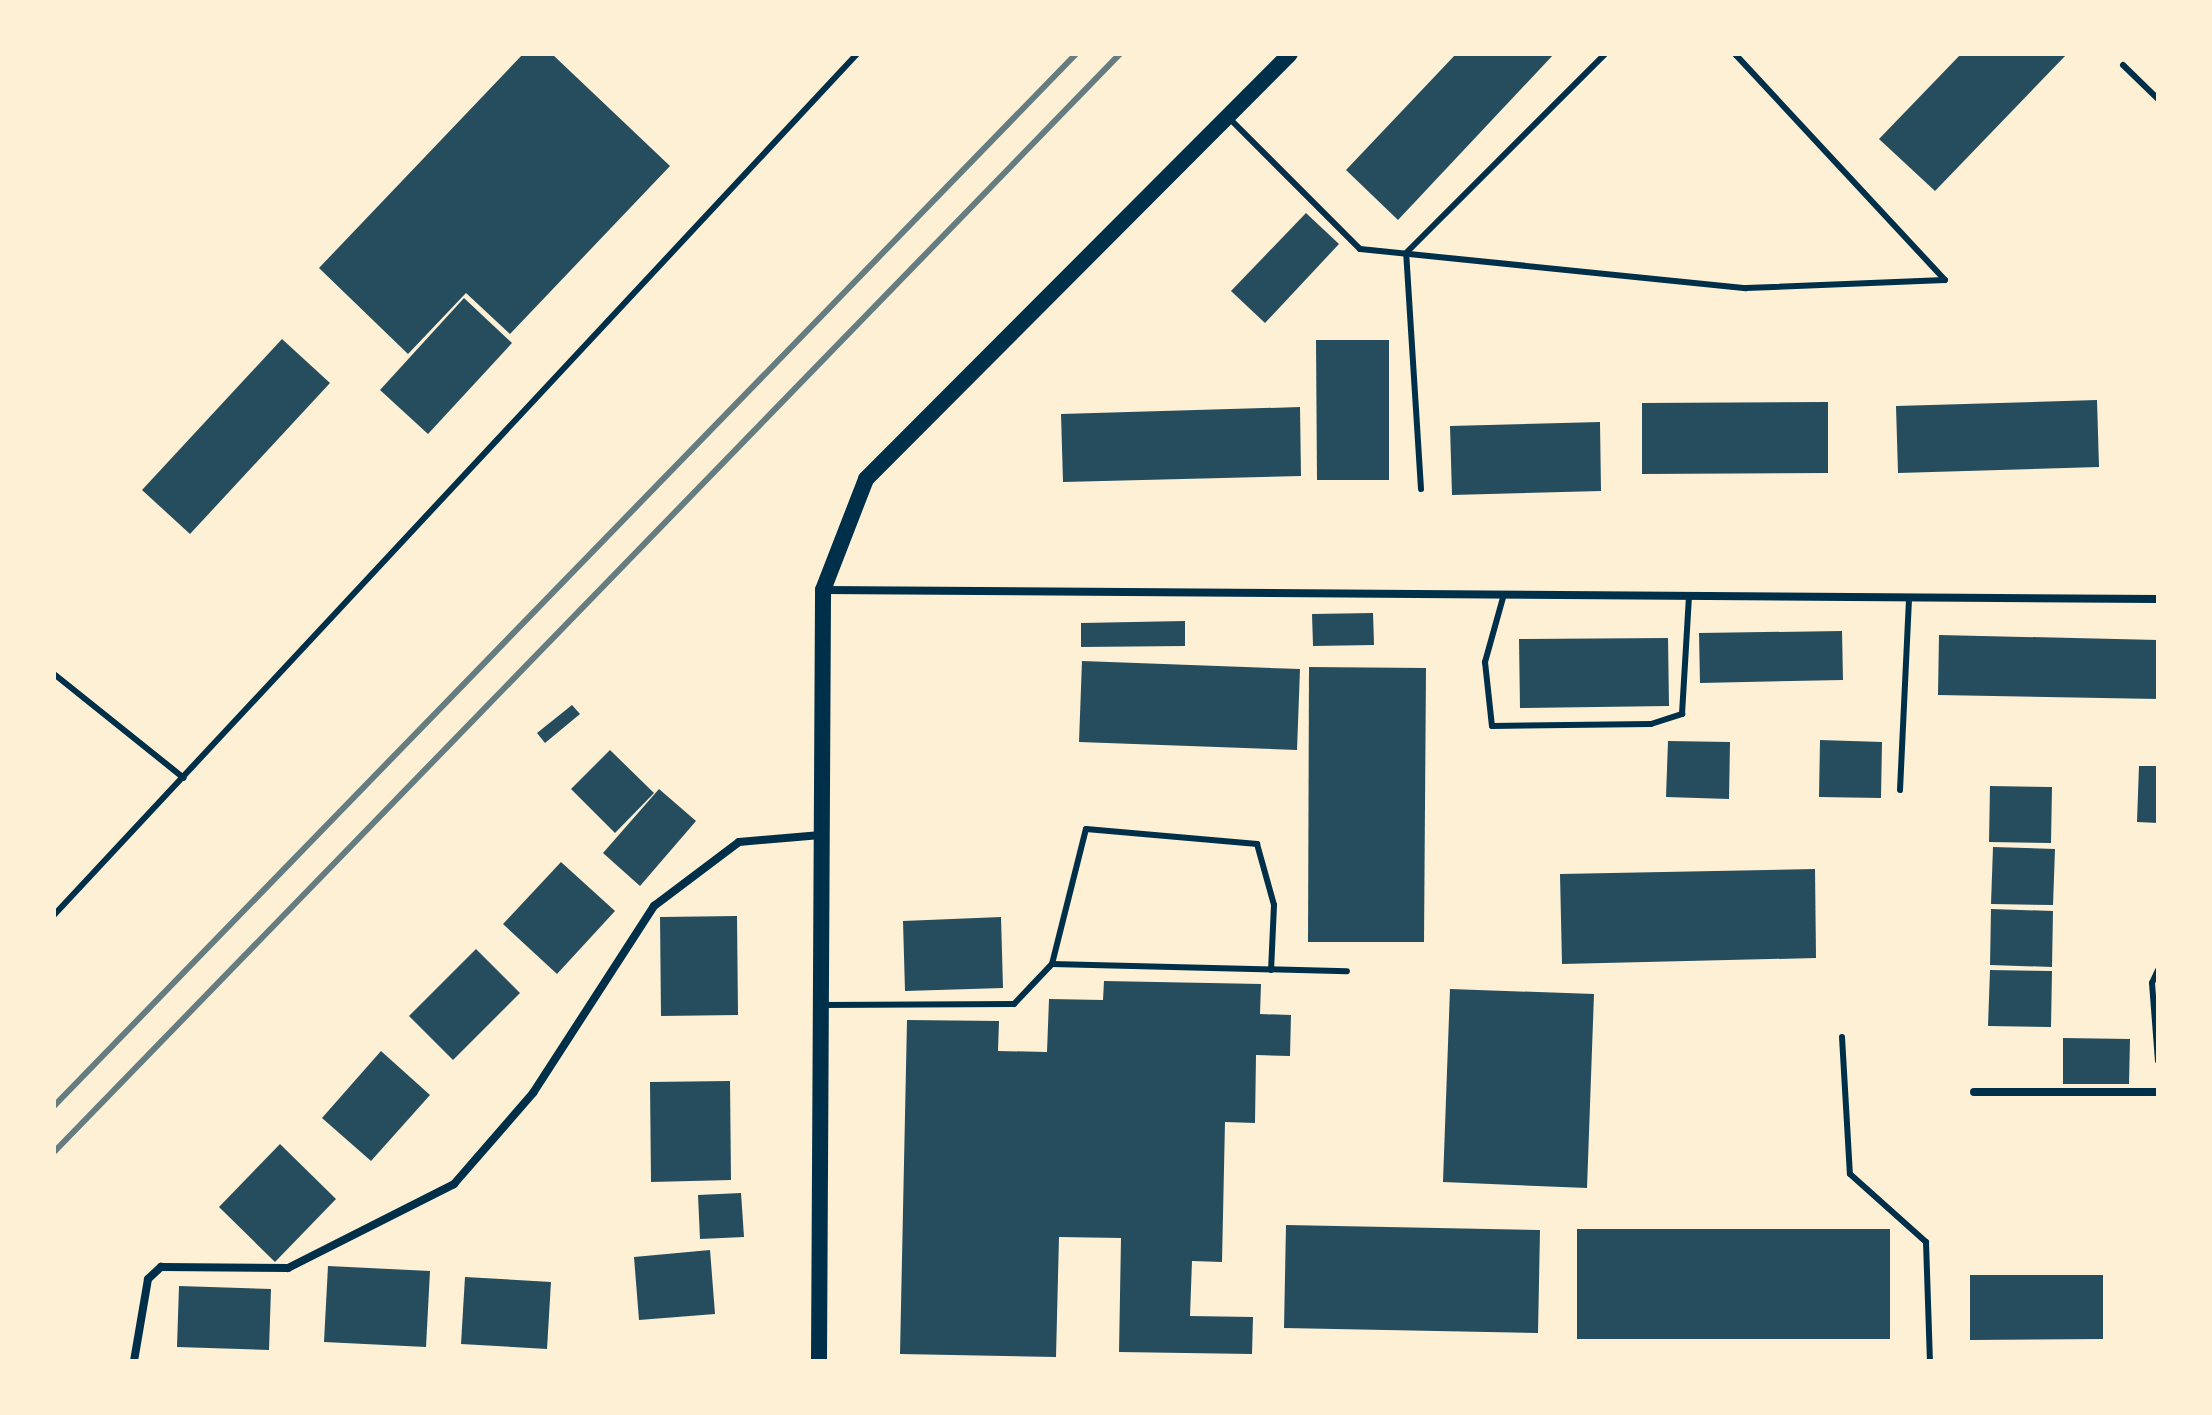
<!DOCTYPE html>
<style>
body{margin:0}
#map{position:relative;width:2212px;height:1415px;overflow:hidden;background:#fdf0d5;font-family:"Source Sans 3",sans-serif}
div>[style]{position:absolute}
.building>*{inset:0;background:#264d5e}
.service>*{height:6px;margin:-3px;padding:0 3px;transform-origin:3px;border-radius:3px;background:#003049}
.minor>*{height:8px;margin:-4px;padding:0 4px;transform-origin:4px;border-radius:4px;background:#003049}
.secondary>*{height:16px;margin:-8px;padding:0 8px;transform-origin:8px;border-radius:8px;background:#003049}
.rail>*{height:6px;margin:-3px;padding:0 3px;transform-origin:3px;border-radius:3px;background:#657d81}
span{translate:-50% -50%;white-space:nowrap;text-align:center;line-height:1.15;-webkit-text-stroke:6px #fdf0d5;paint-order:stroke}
.frame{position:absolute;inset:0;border:56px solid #fdf0d5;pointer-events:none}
</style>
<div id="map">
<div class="building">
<i style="clip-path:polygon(523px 54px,552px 54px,670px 166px,510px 334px,466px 293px,408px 354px,319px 268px)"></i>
<i style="clip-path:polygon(1456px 54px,1554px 54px,1398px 220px,1346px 170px)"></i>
<i style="clip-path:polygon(1961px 54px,2067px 54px,1935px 191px,1879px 139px)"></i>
<i style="clip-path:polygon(1306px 213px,1339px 244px,1265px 323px,1231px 291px)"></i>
<i style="clip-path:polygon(464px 298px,512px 343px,428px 434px,380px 390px)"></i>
<i style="clip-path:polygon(282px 339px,330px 383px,190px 534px,142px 490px)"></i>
<i style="clip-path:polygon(1316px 340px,1389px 340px,1389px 480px,1317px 480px)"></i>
<i style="clip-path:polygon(2097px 400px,2099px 467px,1898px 473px,1896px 406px)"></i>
<i style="clip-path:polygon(1828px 402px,1828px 473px,1642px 474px,1642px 403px)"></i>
<i style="clip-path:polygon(1300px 407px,1301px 476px,1063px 482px,1061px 414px)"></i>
<i style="clip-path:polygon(1600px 422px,1601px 491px,1452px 495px,1450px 426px)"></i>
<i style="clip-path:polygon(1373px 613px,1374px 645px,1313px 646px,1312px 614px)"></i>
<i style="clip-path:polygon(1185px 621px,1185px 646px,1081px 647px,1081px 623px)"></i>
<i style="clip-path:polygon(1842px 631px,1843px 680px,1700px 683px,1699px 633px)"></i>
<i style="clip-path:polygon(1939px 635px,2158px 640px,2158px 699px,1938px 695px)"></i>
<i style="clip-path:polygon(1668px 638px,1669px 706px,1520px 708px,1519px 639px)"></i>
<i style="clip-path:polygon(1082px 661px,1300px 669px,1297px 750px,1079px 742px)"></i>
<i style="clip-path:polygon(1309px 667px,1426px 668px,1424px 942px,1308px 942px)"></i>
<i style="clip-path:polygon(572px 705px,580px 714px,545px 743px,537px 733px)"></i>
<i style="clip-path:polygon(1820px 740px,1882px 742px,1881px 798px,1819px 797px)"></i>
<i style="clip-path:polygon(1668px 741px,1730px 742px,1729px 799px,1666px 797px)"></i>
<i style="clip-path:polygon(610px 750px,654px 793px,615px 833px,571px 789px)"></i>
<i style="clip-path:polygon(2139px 766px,2158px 766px,2158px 823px,2137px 822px)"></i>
<i style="clip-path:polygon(1990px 786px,2052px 787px,2051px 843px,1989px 842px)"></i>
<i style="clip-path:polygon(659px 789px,696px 821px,640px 886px,603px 853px)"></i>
<i style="clip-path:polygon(1993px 847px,2055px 849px,2053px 905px,1991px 904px)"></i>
<i style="clip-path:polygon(561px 862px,615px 911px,557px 974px,503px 924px)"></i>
<i style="clip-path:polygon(1815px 869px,1816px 958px,1562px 964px,1560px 874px)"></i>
<i style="clip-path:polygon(1991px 909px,2053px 911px,2052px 967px,1990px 965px)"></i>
<i style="clip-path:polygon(737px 916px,738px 1015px,661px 1016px,660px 917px)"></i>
<i style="clip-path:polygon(1001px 917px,1003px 988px,905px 991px,903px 921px)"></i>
<i style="clip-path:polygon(476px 949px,520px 993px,453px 1060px,409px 1016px)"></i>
<i style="clip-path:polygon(1990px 970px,2052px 971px,2051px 1027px,1988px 1026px)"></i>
<i style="clip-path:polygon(1104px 981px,1261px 984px,1260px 1014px,1291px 1015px,1290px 1056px,1256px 1055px,1255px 1123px,1225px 1122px,1222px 1262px,1192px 1261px,1190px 1316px,1253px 1317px,1252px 1354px,1119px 1352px,1121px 1238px,1059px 1237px,1056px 1357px,900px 1354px,907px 1020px,999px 1021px,998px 1051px,1047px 1052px,1049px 999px,1103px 1000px)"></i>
<i style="clip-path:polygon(1450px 989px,1594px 994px,1587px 1188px,1443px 1182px)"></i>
<i style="clip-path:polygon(2063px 1038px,2130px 1039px,2129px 1084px,2063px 1084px)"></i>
<i style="clip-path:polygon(381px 1051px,430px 1095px,371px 1161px,322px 1118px)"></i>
<i style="clip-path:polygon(730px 1081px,731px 1180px,651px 1182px,650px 1082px)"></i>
<i style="clip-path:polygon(280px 1144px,336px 1199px,275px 1262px,219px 1207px)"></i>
<i style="clip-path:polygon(741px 1193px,744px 1237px,700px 1239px,698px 1195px)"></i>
<i style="clip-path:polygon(1286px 1225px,1540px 1230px,1538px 1333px,1284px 1328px)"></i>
<i style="clip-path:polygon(1577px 1229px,1890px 1229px,1890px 1339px,1577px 1339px)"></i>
<i style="clip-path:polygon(710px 1250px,715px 1314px,639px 1320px,634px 1257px)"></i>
<i style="clip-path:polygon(328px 1266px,430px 1271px,426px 1347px,324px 1342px)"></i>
<i style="clip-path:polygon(1970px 1275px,2103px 1275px,2103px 1339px,1970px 1340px)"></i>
<i style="clip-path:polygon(465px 1277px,551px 1282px,547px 1349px,461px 1344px)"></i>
<i style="clip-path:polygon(179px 1286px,271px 1289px,269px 1350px,177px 1347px)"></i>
</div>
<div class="service">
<i style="left:2123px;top:65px;width:49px;rotate:44.2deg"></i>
<i style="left:1229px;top:118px;width:185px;rotate:45deg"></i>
<i style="left:1360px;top:249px;width:388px;rotate:5.8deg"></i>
<i style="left:1746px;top:288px;width:199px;rotate:-2.3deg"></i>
<i style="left:1945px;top:280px;width:309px;rotate:-132.9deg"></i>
<i style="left:1421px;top:489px;width:236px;rotate:-93.6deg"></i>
<i style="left:1406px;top:253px;width:281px;rotate:-45deg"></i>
<i style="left:1504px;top:594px;width:71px;rotate:105.6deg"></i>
<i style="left:1485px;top:662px;width:64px;rotate:83.8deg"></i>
<i style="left:1492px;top:726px;width:159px;rotate:-0.7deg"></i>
<i style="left:1651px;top:724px;width:33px;rotate:-18deg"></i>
<i style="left:1682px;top:714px;width:118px;rotate:-86.6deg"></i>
<i style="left:54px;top:674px;width:166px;rotate:38.7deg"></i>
<i style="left:1900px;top:790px;width:193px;rotate:-87.3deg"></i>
<i style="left:54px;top:915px;width:1177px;rotate:-47deg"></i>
<i style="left:1052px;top:964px;width:139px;rotate:-75.9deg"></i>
<i style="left:1086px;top:829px;width:172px;rotate:5deg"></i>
<i style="left:1257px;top:844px;width:63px;rotate:74.4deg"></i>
<i style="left:1274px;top:905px;width:65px;rotate:92.6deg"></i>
<i style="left:2158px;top:970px;width:14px;rotate:115deg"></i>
<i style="left:2152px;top:983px;width:78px;rotate:85.6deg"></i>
<i style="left:823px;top:1005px;width:191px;rotate:-0.3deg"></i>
<i style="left:1014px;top:1004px;width:55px;rotate:-46.5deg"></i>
<i style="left:1052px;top:964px;width:295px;rotate:1.4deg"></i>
<i style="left:1842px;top:1037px;width:137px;rotate:86.7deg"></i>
<i style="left:1850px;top:1174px;width:102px;rotate:41.8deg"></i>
<i style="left:1926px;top:1242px;width:119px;rotate:88.1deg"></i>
</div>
<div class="minor">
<i style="left:823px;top:590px;width:1335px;rotate:0.39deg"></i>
<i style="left:1974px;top:1092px;width:184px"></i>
<i style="left:134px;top:1361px;width:83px;rotate:-80.3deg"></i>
<i style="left:148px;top:1279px;width:18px;rotate:-43deg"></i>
<i style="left:161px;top:1267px;width:127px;rotate:0.5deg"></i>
<i style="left:288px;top:1268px;width:186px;rotate:-26.8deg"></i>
<i style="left:454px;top:1184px;width:121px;rotate:-49deg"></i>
<i style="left:533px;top:1093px;width:223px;rotate:-57.1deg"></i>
<i style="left:654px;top:906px;width:106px;rotate:-37deg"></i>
<i style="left:739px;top:842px;width:82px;rotate:-4.9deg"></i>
</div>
<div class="secondary">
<i style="left:819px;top:1361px;width:771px;rotate:-89.7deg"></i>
<i style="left:823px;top:590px;width:119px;rotate:-68.8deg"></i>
<i style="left:866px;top:479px;width:600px;rotate:-45.07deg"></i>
</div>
<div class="rail">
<i style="left:54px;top:1106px;width:1467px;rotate:-45.83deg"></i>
<i style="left:54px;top:1152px;width:1530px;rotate:-45.85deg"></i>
</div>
<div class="frame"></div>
</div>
